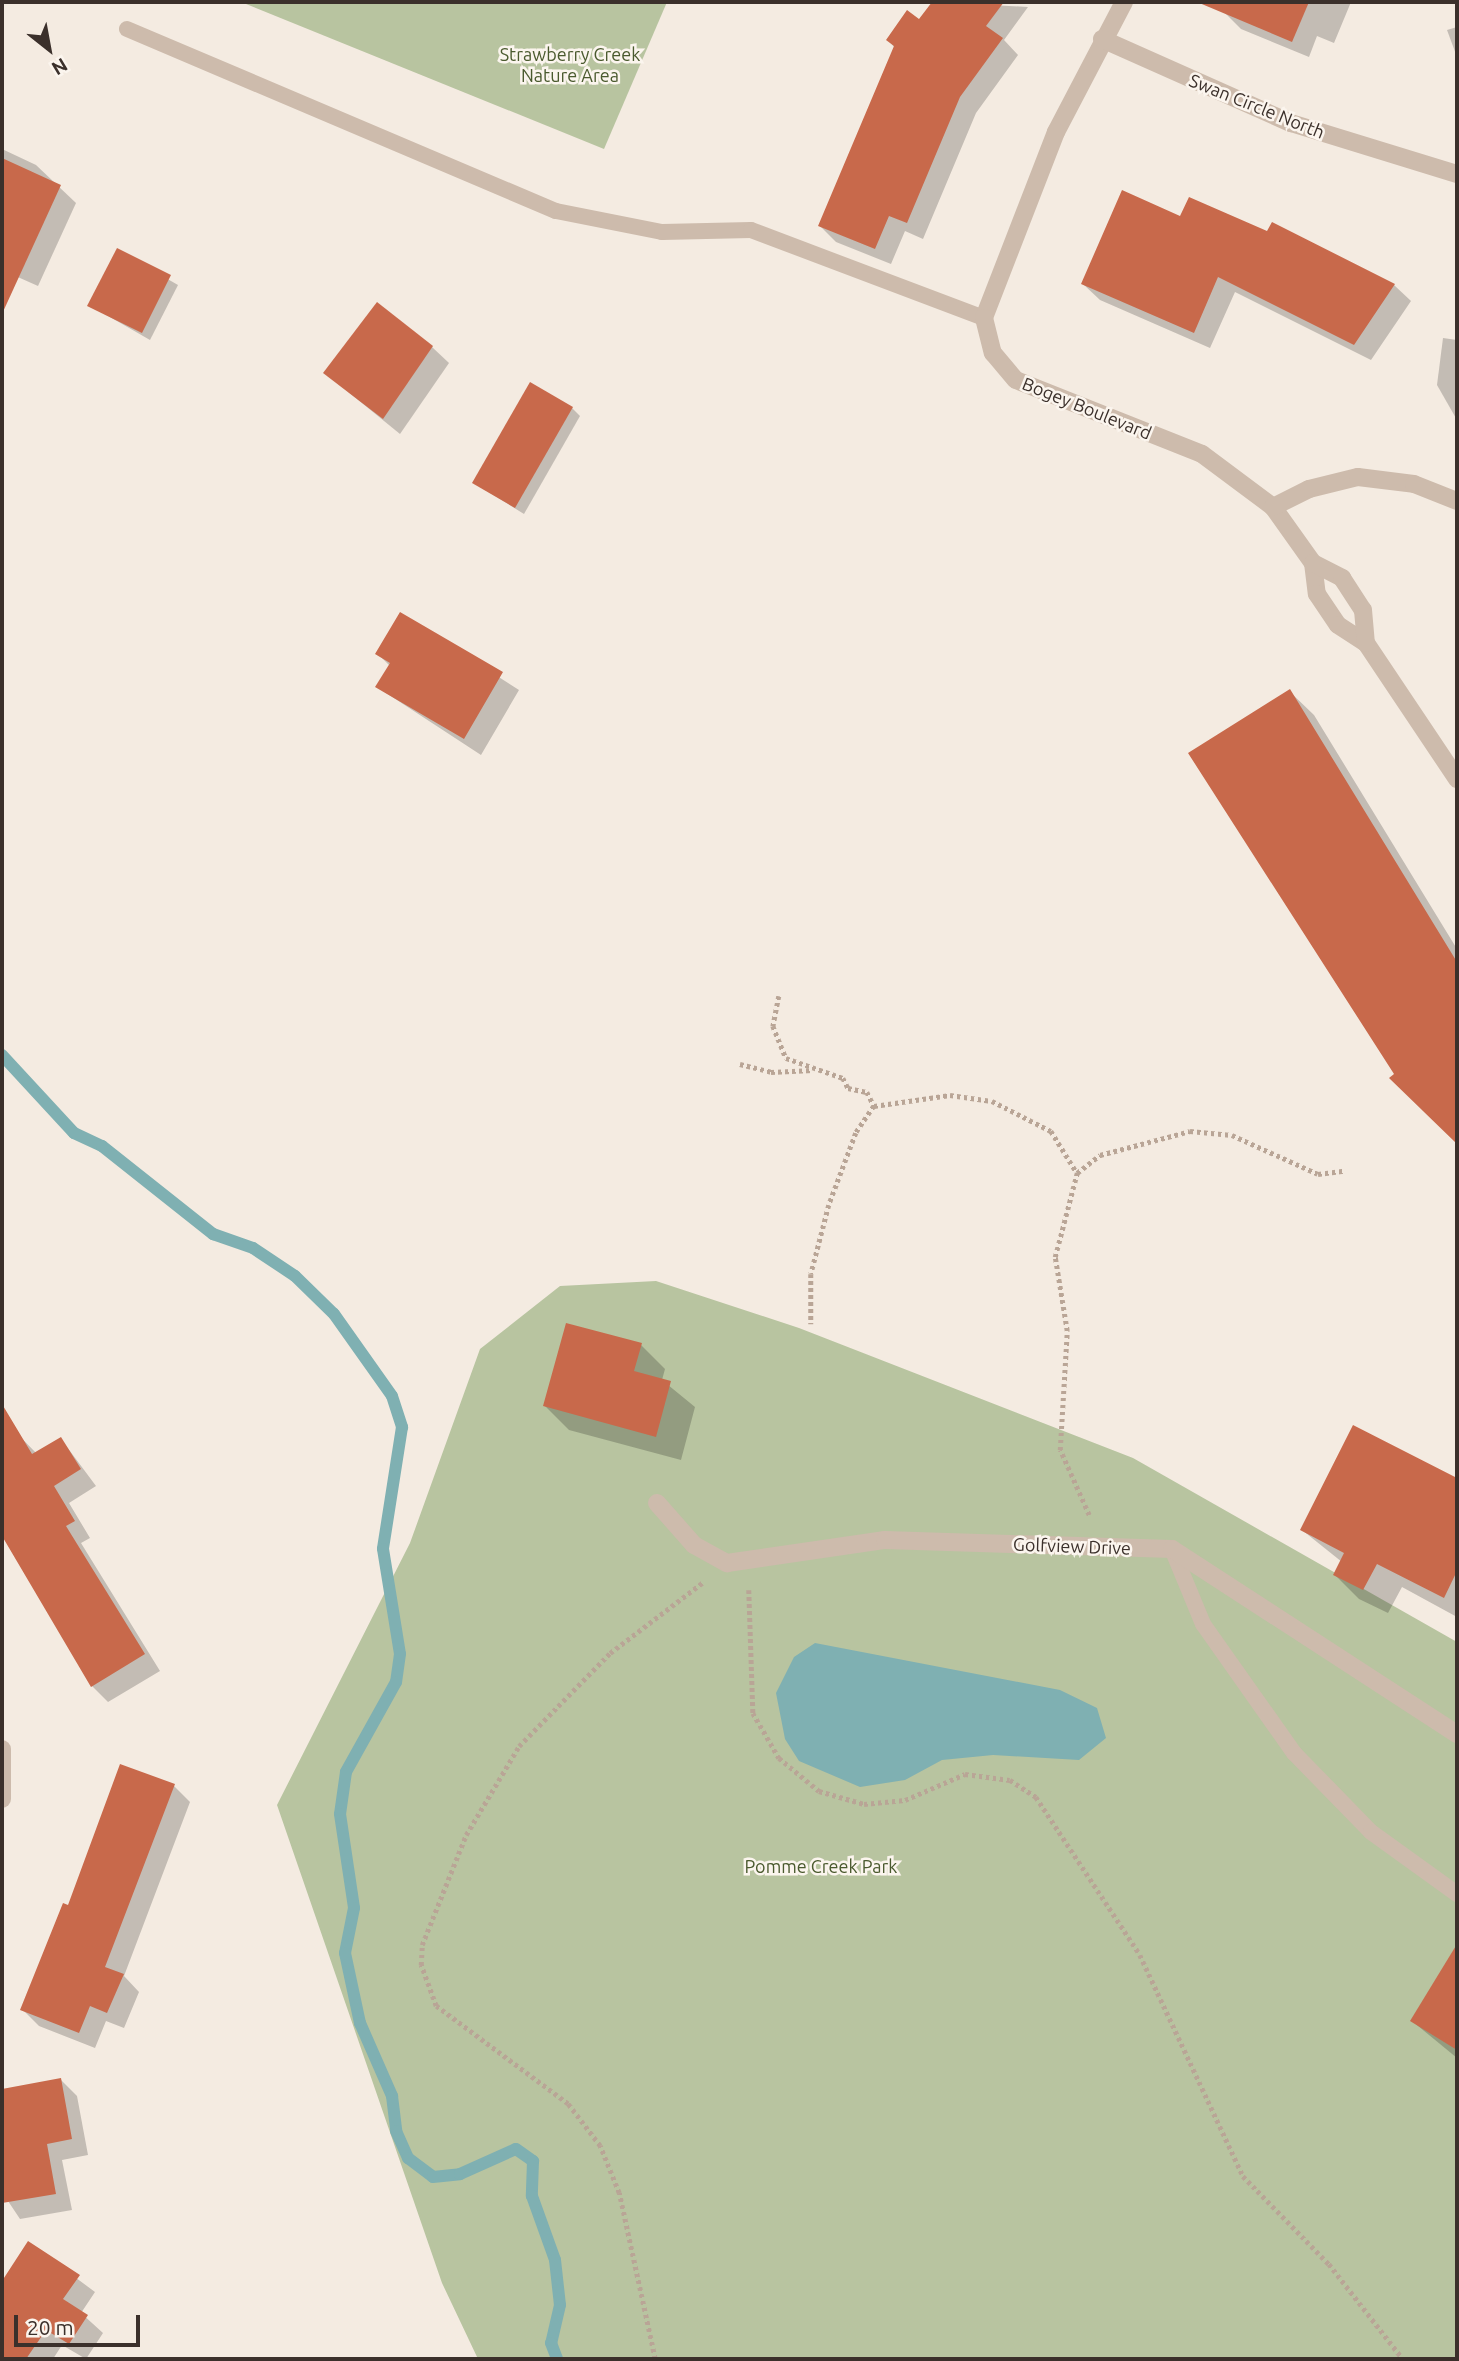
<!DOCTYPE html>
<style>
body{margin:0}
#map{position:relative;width:1459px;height:2361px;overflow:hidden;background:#f4ebe1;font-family:Ubuntu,sans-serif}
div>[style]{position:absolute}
.green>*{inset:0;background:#b8c4a0}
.water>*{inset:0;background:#7fb0b2}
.shadow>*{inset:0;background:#0003}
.stream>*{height:12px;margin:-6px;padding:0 6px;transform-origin:6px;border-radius:6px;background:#7fb0b2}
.building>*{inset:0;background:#c8694b}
.path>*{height:4.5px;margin-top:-2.25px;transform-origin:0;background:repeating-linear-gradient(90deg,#b9a596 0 3.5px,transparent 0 7px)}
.lane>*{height:16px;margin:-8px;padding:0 8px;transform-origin:8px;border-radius:8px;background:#cdbbac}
.street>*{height:18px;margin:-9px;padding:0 9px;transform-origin:9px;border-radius:9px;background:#cdbbac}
span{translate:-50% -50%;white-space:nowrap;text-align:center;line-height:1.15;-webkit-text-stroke:5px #fbf5ee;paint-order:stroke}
.park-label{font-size:18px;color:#4a5a2e}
.street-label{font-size:18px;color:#3b302b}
.frame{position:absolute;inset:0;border:4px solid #3b302b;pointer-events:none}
.north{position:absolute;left:14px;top:14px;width:70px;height:70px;-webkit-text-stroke:5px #fbf5ee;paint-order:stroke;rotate:149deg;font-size:19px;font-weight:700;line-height:28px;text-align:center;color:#3b302b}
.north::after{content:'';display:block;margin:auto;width:24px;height:32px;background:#3b302b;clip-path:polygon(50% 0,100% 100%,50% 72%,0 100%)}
.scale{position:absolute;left:14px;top:2315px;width:126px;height:32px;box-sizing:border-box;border:4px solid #3b302b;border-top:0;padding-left:9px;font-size:21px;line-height:24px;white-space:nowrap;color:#3b302b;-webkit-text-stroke:5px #fbf5ee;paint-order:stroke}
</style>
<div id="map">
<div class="green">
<i style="clip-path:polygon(241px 2px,667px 2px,604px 149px)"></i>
<i style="clip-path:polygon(656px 1281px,799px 1328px,1133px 1458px,1457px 1642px,1457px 2359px,478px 2359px,442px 2283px,277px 1805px,410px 1543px,480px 1349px,560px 1286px)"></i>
</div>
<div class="water">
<i style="clip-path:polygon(815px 1643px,1060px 1690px,1097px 1708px,1106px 1738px,1079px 1760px,993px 1755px,942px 1760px,905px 1780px,860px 1787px,799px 1761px,785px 1739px,776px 1693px,794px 1657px)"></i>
</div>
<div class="shadow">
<i style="clip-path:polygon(934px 2px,1028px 7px,1004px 40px,1018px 55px,976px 113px,923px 239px,905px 231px,891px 264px,836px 242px,820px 226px,895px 48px,888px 40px,920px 22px)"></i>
<i style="clip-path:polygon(1230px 2px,1351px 2px,1334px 43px,1317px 36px,1309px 57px,1241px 29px,1225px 13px)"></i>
<i style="clip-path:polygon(1457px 27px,1457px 57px,1447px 30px)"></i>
<i style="clip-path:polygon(2px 149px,36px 165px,76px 203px,38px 286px,2px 270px)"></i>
<i style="clip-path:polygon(1181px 218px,1268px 234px,1273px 224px,1394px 285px,1411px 301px,1371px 360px,1235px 292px,1210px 348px,1100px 300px,1083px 284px)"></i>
<i style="clip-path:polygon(117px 250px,178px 285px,150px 340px,89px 305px)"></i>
<i style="clip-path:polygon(1443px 338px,1457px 340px,1457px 420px,1437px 385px)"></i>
<i style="clip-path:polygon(432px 347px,449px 363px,400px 434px,325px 373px)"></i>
<i style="clip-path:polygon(572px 408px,580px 416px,524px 514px,474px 483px)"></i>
<i style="clip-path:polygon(401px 614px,519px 690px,481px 755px,377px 687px,390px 666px,377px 653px)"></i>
<i style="clip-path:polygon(1289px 691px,1314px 715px,1457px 949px,1457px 1143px,1392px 1078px,1396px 1074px)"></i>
<i style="clip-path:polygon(641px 1345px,665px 1369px,662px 1380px,695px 1407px,681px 1460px,569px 1430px,545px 1406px)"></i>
<i style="clip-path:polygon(2px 1418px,37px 1454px,61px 1439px,96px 1486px,69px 1503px,90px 1538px,81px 1543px,160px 1671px,108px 1702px,92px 1686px,2px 1535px)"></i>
<i style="clip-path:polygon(1354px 1427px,1457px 1482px,1457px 1617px,1402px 1587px,1388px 1613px,1359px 1599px,1335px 1575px,1342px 1562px,1302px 1530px)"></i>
<i style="clip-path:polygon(174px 1786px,190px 1802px,124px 1976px,139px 1992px,124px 2028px,106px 2021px,95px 2048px,39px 2026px,22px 2009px,69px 1907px)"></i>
<i style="clip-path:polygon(1451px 1958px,1457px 1962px,1457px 2058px,1412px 2021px)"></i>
<i style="clip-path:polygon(61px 2080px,77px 2096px,88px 2155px,62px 2160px,72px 2210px,20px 2219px,2px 2192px,2px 2091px)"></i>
<i style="clip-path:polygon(29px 2243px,95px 2292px,81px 2313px,103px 2333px,86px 2359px,62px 2345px,53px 2359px,2px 2359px,2px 2285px)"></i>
</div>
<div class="stream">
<i style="left:2px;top:1055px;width:106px;rotate:47.3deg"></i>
<i style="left:74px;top:1133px;width:31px;rotate:25deg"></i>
<i style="left:102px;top:1146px;width:142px;rotate:38.4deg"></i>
<i style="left:213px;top:1234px;width:42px;rotate:19.3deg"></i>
<i style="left:253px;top:1248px;width:50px;rotate:33.7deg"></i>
<i style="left:295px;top:1276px;width:54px;rotate:44.3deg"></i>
<i style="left:334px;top:1314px;width:100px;rotate:54.7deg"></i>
<i style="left:392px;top:1396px;width:33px;rotate:72deg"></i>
<i style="left:402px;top:1427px;width:123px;rotate:98.9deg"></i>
<i style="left:383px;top:1549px;width:106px;rotate:80.8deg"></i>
<i style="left:400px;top:1654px;width:28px;rotate:98deg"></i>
<i style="left:396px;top:1682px;width:103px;rotate:119.1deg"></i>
<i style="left:346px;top:1772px;width:42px;rotate:98.1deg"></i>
<i style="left:340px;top:1814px;width:95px;rotate:81.5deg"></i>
<i style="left:354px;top:1908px;width:46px;rotate:101.3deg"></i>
<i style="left:345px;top:1953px;width:72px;rotate:77.9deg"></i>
<i style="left:360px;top:2023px;width:80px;rotate:66.3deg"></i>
<i style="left:392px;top:2096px;width:35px;rotate:83deg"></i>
<i style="left:396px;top:2131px;width:30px;rotate:66deg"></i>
<i style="left:408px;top:2158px;width:31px;rotate:37deg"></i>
<i style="left:433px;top:2177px;width:27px;rotate:-6deg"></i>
<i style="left:460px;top:2174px;width:61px;rotate:-24.1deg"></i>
<i style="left:516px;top:2149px;width:21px;rotate:35deg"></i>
<i style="left:533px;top:2161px;width:35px;rotate:92deg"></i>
<i style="left:532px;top:2196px;width:68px;rotate:70.2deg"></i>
<i style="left:555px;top:2260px;width:45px;rotate:83.7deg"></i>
<i style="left:560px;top:2305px;width:39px;rotate:103deg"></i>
<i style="left:551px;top:2343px;width:17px;rotate:69deg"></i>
</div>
<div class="building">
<i style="clip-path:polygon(932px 2px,1004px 2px,986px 26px,1003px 38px,960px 97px,907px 223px,889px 216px,875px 249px,818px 226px,894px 46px,886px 40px,907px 10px,919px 19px)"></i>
<i style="clip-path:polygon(1197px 2px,1309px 2px,1292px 42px)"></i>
<i style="clip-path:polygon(2px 158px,61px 185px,2px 314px)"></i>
<i style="clip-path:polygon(1122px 190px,1180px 216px,1189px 197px,1267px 231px,1272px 222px,1395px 284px,1354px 345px,1218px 277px,1194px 333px,1081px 284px)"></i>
<i style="clip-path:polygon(117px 248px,171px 275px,142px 333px,87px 306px)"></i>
<i style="clip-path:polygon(377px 302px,433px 346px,383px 419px,323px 373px)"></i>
<i style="clip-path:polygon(530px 382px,573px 407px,515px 508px,472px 483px)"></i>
<i style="clip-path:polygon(400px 612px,503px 672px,464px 739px,375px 687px,390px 663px,375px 654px)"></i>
<i style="clip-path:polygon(1290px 689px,1457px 962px,1457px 1144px,1389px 1078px,1394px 1074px,1188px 753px)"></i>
<i style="clip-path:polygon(566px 1323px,642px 1343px,634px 1371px,671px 1381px,656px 1437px,543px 1406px)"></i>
<i style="clip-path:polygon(2px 1404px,32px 1454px,61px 1437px,81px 1469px,54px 1486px,75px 1521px,66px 1526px,145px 1654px,91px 1687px,2px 1536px)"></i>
<i style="clip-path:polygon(1353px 1425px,1457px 1478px,1457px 1571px,1444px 1598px,1377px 1564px,1363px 1590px,1333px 1575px,1344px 1553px,1300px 1530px)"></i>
<i style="clip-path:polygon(120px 1764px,175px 1784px,105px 1967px,124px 1974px,107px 2013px,90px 2006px,79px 2033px,20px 2010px,63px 1903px,68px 1905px)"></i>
<i style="clip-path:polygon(1457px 1944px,1457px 2050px,1410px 2021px)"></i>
<i style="clip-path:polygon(61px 2078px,72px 2139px,47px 2144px,56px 2194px,2px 2203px,2px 2089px)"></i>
<i style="clip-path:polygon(28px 2241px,80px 2275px,63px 2299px,88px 2315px,69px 2344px,46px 2330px,26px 2359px,2px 2359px,2px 2281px)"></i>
</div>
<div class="path">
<i style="left:779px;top:996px;width:31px;rotate:101deg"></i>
<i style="left:773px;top:1026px;width:35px;rotate:68deg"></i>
<i style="left:786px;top:1058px;width:60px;rotate:19.3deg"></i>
<i style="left:843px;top:1078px;width:11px;rotate:63deg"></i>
<i style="left:848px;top:1088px;width:19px;rotate:12deg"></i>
<i style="left:867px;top:1092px;width:16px;rotate:63deg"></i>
<i style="left:874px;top:1106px;width:32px;rotate:124deg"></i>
<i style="left:856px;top:1133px;width:77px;rotate:110.6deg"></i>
<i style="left:829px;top:1205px;width:71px;rotate:104.6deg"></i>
<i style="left:811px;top:1274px;width:50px;rotate:90deg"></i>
<i style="left:740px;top:1064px;width:32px;rotate:14deg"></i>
<i style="left:771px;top:1072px;width:42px;rotate:-2.7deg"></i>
<i style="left:874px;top:1106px;width:77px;rotate:-8.2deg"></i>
<i style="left:950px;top:1095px;width:42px;rotate:8.1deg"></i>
<i style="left:992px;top:1101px;width:66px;rotate:27deg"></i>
<i style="left:1051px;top:1131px;width:49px;rotate:58.2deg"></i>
<i style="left:1089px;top:1515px;width:71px;rotate:-114deg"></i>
<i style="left:1060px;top:1450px;width:119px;rotate:-86.6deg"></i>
<i style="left:1067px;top:1331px;width:75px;rotate:-99.2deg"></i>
<i style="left:1055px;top:1257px;width:87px;rotate:-75.3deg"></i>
<i style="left:1077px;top:1173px;width:29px;rotate:-38deg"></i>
<i style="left:1100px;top:1155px;width:93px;rotate:-14.9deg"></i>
<i style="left:1190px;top:1131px;width:42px;rotate:5.4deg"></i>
<i style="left:1232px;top:1135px;width:94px;rotate:24.4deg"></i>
<i style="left:1318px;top:1174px;width:26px;rotate:-7deg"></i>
<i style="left:749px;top:1590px;width:123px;rotate:88.1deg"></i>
<i style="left:753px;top:1713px;width:52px;rotate:60deg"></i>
<i style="left:779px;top:1758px;width:52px;rotate:39.5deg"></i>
<i style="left:819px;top:1791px;width:47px;rotate:16.1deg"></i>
<i style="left:864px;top:1804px;width:41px;rotate:-5.6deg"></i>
<i style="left:905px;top:1800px;width:65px;rotate:-23.4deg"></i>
<i style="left:965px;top:1774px;width:45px;rotate:7.6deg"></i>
<i style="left:1010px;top:1780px;width:31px;rotate:33deg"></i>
<i style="left:1036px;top:1797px;width:189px;rotate:56.6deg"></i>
<i style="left:1140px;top:1955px;width:244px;rotate:65deg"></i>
<i style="left:1243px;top:2176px;width:123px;rotate:45.7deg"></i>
<i style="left:1329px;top:2264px;width:120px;rotate:52.1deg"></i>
<i style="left:655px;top:2359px;width:170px;rotate:-102.2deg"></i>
<i style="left:619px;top:2193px;width:51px;rotate:-112deg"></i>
<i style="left:600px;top:2146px;width:53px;rotate:-127.3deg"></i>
<i style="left:568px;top:2104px;width:164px;rotate:-143.4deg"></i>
<i style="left:436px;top:2006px;width:44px;rotate:-110.1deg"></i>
<i style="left:421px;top:1965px;width:20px;rotate:-87deg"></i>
<i style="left:422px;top:1945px;width:118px;rotate:-68.2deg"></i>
<i style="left:466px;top:1835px;width:104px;rotate:-59.2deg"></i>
<i style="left:519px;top:1746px;width:130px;rotate:-45.6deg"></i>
<i style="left:610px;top:1653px;width:116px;rotate:-37.3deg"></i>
</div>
<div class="lane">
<i style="left:127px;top:29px;width:466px;rotate:23deg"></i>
<i style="left:556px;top:211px;width:108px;rotate:11.2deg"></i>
<i style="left:662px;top:232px;width:89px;rotate:-1.3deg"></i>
<i style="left:751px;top:230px;width:249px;rotate:20.7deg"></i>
<i style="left:1172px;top:1549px;width:81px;rotate:67.5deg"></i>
<i style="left:1203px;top:1624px;width:158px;rotate:54.8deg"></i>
<i style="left:1294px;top:1753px;width:110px;rotate:45.7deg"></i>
<i style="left:1371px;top:1832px;width:106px;rotate:35.8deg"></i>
</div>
<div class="street">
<i style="left:1124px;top:2px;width:147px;rotate:117.6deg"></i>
<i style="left:1056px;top:132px;width:199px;rotate:111.2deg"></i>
<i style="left:984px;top:318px;width:36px;rotate:76deg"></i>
<i style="left:993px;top:353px;width:35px;rotate:50deg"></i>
<i style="left:1016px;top:380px;width:200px;rotate:21.7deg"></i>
<i style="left:1202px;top:454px;width:89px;rotate:36.7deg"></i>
<i style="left:1273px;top:507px;width:69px;rotate:54.5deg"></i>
<i style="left:1313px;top:563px;width:31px;rotate:83deg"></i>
<i style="left:1317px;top:594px;width:37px;rotate:56deg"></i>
<i style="left:1338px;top:625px;width:33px;rotate:33deg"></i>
<i style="left:1366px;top:643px;width:164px;rotate:56.2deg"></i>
<i style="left:1102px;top:39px;width:207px;rotate:24deg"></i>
<i style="left:1291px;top:123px;width:174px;rotate:17.1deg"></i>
<i style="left:1273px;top:507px;width:40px;rotate:-26.6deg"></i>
<i style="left:1309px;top:489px;width:50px;rotate:-13.8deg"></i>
<i style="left:1358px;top:477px;width:56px;rotate:7.1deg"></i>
<i style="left:1414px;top:484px;width:46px;rotate:21.6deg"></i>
<i style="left:1313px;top:563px;width:33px;rotate:27deg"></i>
<i style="left:1342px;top:578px;width:38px;rotate:57deg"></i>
<i style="left:1363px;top:610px;width:33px;rotate:85deg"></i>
<i style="left:657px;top:1503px;width:56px;rotate:48.6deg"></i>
<i style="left:694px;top:1545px;width:38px;rotate:29deg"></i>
<i style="left:727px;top:1563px;width:160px;rotate:-8.3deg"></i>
<i style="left:885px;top:1540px;width:287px;rotate:1.8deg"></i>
<i style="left:1172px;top:1549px;width:340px;rotate:33deg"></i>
<i style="left:2px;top:1749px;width:50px;rotate:90deg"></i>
</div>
<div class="park-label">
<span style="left:570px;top:65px">Strawberry Creek<br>Nature Area</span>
<span style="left:821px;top:1866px">Pomme Creek Park</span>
</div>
<div class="street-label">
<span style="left:1257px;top:106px;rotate:22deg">Swan Circle North</span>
<span style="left:1087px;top:408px;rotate:22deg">Bogey Boulevard</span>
<span style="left:1072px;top:1546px;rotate:2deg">Golfview Drive</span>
</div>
<div class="frame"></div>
<div class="north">N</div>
<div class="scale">20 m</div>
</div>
